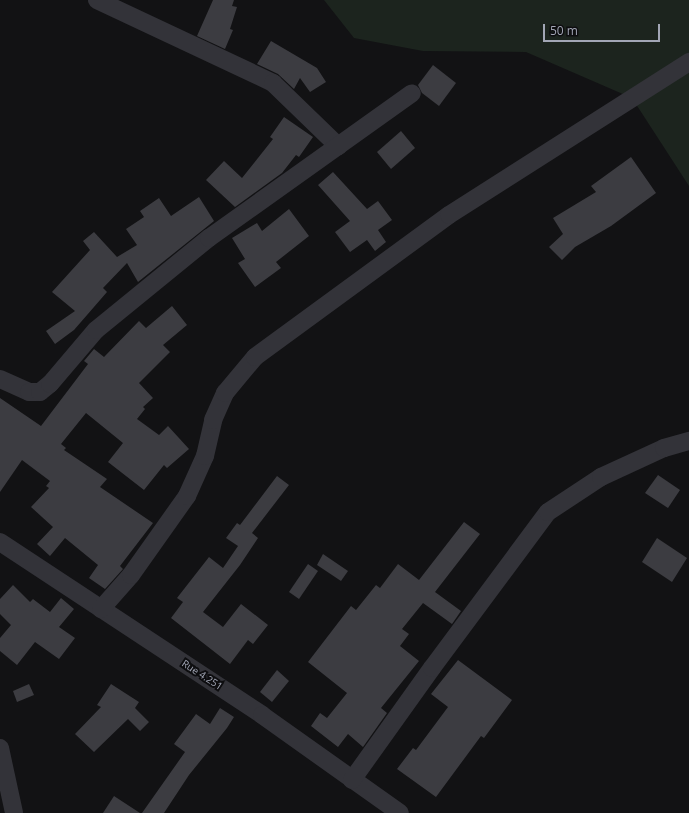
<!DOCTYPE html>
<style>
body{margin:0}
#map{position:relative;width:689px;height:813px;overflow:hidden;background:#121214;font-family:"Open Sans",sans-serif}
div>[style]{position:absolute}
.green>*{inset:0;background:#1c241e}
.building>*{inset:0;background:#3c3c41}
.minor>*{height:18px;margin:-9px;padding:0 9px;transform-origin:9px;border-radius:9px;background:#333339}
span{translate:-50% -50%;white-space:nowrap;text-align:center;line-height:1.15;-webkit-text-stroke:4px #0d0d0f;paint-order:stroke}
.street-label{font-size:10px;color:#a2a6b5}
.scale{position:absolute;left:543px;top:24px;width:117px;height:18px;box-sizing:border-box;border:2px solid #a2a6b5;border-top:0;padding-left:5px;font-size:12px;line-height:14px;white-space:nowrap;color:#a2a6b5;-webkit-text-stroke:3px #0d0d0f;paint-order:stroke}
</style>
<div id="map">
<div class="green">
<i style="clip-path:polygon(324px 0,689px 0,689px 186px,632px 98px,526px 52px,423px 51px,354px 38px)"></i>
</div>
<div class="building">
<i style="clip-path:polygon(213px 0,234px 0,232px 6px,237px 7px,230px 29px,233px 30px,225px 49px,197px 36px)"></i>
<i style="clip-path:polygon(271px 41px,317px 68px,326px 82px,310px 92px,300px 78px,294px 89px,278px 74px,257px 64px)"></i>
<i style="clip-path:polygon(433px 65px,456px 83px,439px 106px,422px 93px,418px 85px)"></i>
<i style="clip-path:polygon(284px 117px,313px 137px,299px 157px,296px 155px,282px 173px,235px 207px,206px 180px,224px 161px,242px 178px,273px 139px,270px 137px)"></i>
<i style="clip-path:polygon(401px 131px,415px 148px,391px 169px,377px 152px)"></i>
<i style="clip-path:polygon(631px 157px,656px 193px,611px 226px,575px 247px,562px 260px,549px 247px,563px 234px,553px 218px,596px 192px,591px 186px)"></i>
<i style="clip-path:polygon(333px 172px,367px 209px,378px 201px,392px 220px,378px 230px,386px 242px,375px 251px,367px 240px,350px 252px,335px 232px,350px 221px,318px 185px)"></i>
<i style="clip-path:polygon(199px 197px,214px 221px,138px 282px,127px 263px,103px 288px,107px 292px,74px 330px,55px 344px,46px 331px,75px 311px,52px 292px,90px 250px,83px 241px,94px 232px,117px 257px,137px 245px,126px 229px,144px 217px,140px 211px,159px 198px,171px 216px)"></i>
<i style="clip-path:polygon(289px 209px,309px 236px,276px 262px,281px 268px,255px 287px,238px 263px,245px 259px,232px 238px,257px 223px,262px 231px)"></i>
<i style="clip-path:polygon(172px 306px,187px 325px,163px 345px,170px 352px,139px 383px,153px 398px,143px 407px,145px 409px,137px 419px,159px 435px,168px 426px,189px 449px,167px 468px,164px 465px,144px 490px,108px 462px,123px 443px,86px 413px,61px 444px,66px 448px,64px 450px,107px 479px,100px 487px,153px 523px,120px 566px,123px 569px,105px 589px,89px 578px,98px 565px,65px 538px,50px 556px,37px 544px,53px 527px,31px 507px,49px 488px,46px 486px,50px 481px,22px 460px,0 492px,0 398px,41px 426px,88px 364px,84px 361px,94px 349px,104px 357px,139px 321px,146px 328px)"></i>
<i style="clip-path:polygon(658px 475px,680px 490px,668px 508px,645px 493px)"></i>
<i style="clip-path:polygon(277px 476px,289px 485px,252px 533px,258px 538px,240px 565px,203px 612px,223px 627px,241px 604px,268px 625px,253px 644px,248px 640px,230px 664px,171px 618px,183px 602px,177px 598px,209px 557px,223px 568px,238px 546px,226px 538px,237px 523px,240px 525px)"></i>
<i style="clip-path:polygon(464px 522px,480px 534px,435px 592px,461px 611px,452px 624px,423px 603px,402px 629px,409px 634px,400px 646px,419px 661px,381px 708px,387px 713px,363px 747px,348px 734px,338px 747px,311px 726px,320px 713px,327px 718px,347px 693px,308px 662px,351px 606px,356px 610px,376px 585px,380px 588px,398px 564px,419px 580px)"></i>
<i style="clip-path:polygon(657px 538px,687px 558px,672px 582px,642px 562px)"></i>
<i style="clip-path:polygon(323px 554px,348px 571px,341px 581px,317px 565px)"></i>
<i style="clip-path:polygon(308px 564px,318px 571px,299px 599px,289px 592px)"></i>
<i style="clip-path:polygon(13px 585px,30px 602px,33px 599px,50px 612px,61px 598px,74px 609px,59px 627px,75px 638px,59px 659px,35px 642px,17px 665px,0 651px,0 638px,11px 625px,0 614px,0 599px)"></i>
<i style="clip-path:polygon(458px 660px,512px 700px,484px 738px,481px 736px,436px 797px,397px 769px,413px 748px,416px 750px,448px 707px,431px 694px)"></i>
<i style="clip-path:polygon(277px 670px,289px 681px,272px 702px,260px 692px)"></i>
<i style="clip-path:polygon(29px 684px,34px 695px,17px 702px,13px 691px)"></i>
<i style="clip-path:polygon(111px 684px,139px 702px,135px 708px,149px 722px,140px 731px,128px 719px,94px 752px,75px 734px,101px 707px,97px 705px)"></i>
<i style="clip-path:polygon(220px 708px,234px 717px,227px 728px,189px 775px,164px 813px,142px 813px,185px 752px,174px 744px,196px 714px,210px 724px)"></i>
<i style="clip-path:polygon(114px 796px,140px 813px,103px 813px)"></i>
</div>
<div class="minor">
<i style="left:97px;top:0;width:195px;rotate:25.2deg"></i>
<i style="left:273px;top:83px;width:91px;rotate:44.1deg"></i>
<i style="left:0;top:379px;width:32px;rotate:24deg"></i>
<i style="left:29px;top:392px;width:11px"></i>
<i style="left:40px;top:392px;width:13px;rotate:-39deg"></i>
<i style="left:50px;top:384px;width:71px;rotate:-49.6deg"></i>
<i style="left:96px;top:330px;width:146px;rotate:-39.2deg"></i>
<i style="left:209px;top:238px;width:249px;rotate:-35.5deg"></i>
<i style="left:0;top:542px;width:314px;rotate:33.4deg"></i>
<i style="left:262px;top:715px;width:169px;rotate:35.4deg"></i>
<i style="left:101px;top:609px;width:45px;rotate:-48.6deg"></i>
<i style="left:131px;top:575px;width:97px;rotate:-54.7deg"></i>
<i style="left:187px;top:496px;width:44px;rotate:-65.8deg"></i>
<i style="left:205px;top:456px;width:37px;rotate:-77deg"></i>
<i style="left:213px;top:420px;width:30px;rotate:-66deg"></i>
<i style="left:225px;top:393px;width:47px;rotate:-50.2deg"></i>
<i style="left:255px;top:357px;width:240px;rotate:-36.2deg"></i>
<i style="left:449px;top:215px;width:285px;rotate:-32.5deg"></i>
<i style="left:0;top:748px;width:66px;rotate:77.8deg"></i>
<i style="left:352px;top:780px;width:138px;rotate:-54.5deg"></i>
<i style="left:432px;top:668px;width:194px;rotate:-53.4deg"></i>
<i style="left:548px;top:512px;width:64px;rotate:-33.4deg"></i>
<i style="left:601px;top:477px;width:69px;rotate:-24.7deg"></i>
<i style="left:664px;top:448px;width:26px;rotate:-16deg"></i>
</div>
<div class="street-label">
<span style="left:202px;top:675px;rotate:33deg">Rue 4.251</span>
</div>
<div class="scale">50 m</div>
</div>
